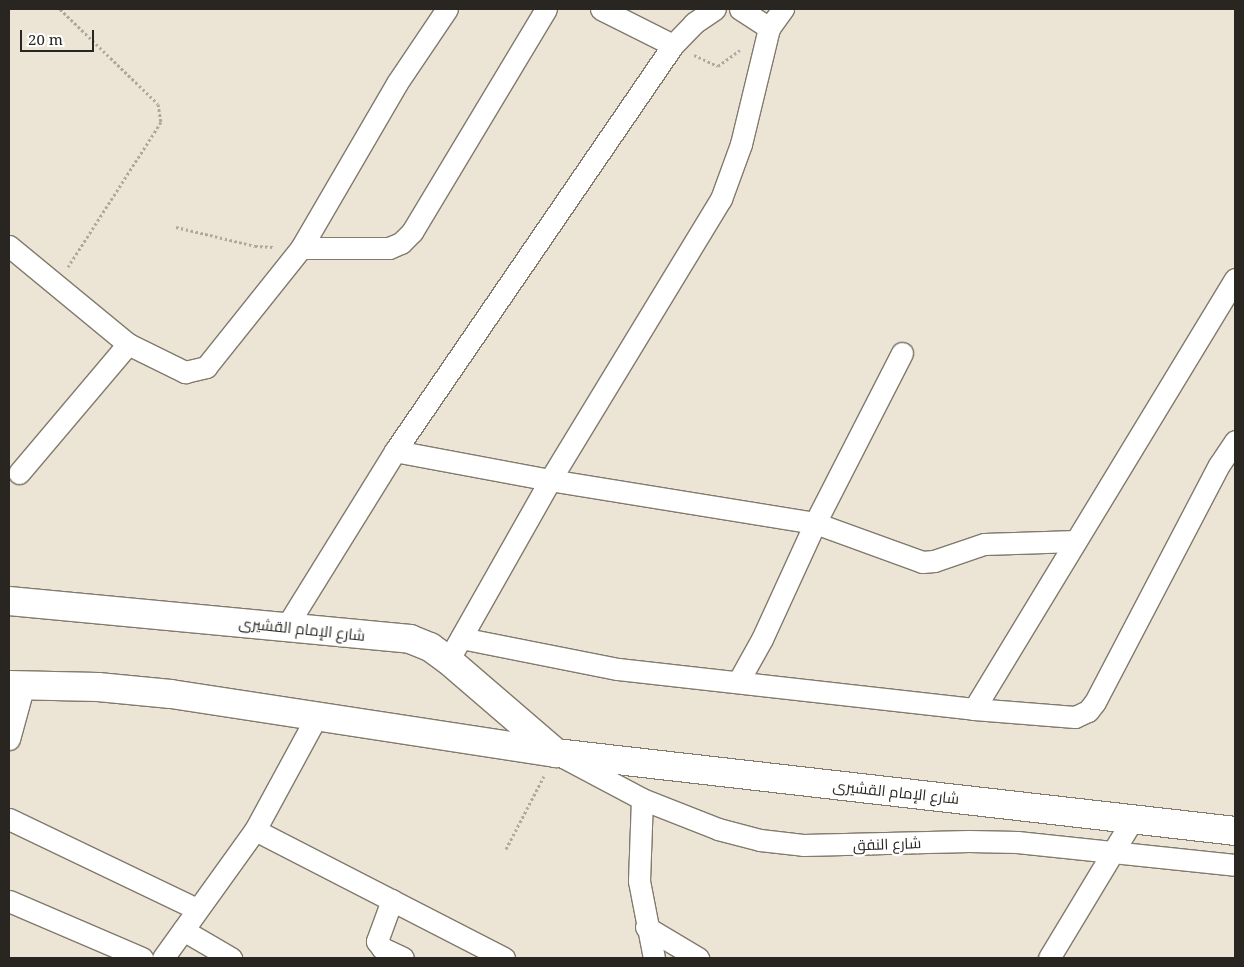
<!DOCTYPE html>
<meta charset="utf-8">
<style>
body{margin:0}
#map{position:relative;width:1244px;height:967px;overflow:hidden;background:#ece5d6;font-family:"Noto Serif",Cairo,serif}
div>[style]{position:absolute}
.path>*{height:3px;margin-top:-1.5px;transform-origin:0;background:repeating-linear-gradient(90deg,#aea89d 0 2.5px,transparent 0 5px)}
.roads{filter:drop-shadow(1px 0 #817a6d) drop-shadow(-1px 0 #817a6d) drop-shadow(0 1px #817a6d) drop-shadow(0 -1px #817a6d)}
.minor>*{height:21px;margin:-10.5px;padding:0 10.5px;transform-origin:10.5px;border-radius:10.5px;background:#fff}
.tertiary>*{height:28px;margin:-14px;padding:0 14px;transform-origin:14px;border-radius:14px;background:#fff}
span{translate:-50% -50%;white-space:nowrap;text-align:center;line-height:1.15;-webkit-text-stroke:5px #fff;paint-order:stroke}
.street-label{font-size:15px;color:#292621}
.frame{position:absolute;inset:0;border:10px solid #292621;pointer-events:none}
.scale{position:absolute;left:20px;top:30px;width:74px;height:22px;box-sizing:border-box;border:2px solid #292621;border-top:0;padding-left:6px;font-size:15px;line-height:18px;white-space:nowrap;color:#292621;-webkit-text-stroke:4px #fff;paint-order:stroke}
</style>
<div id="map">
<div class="path">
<i style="left:60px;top:9px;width:136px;rotate:44.1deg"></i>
<i style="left:158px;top:104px;width:18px;rotate:81deg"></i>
<i style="left:161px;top:122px;width:172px;rotate:122.7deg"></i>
<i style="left:694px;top:55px;width:26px;rotate:25deg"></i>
<i style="left:718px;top:66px;width:27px;rotate:-36deg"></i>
<i style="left:176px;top:227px;width:81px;rotate:13.5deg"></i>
<i style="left:255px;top:246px;width:18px;rotate:3deg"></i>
<i style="left:506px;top:849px;width:82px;rotate:-62.5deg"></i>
</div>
<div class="roads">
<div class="minor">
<i style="left:601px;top:9px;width:80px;rotate:26.6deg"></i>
<i style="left:740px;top:9px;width:35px;rotate:33deg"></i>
<i style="left:769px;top:28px;width:24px;rotate:-54deg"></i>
<i style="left:9px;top:246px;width:154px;rotate:39.5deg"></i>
<i style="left:128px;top:344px;width:64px;rotate:26.2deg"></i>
<i style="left:185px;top:372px;width:22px;rotate:-13deg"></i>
<i style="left:206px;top:367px;width:152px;rotate:-51.4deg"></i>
<i style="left:301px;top:248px;width:191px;rotate:-59.8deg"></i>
<i style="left:397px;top:83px;width:89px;rotate:-56deg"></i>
<i style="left:301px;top:248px;width:88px"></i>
<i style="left:389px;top:248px;width:13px;rotate:-23deg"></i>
<i style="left:401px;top:243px;width:16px;rotate:-45deg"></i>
<i style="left:412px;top:232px;width:260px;rotate:-59deg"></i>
<i style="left:395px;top:451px;width:158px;rotate:10.6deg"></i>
<i style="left:550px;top:480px;width:268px;rotate:9.2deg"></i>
<i style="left:815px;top:523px;width:114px;rotate:20deg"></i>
<i style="left:922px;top:562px;width:12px;rotate:-5deg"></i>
<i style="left:934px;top:561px;width:53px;rotate:-18.8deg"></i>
<i style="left:984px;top:544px;width:92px;rotate:-1.9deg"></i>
<i style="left:19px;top:473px;width:169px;rotate:-49.8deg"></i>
<i style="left:286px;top:627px;width:207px;rotate:-58.2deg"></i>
<i style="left:395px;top:451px;width:492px;rotate:-55.6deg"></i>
<i style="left:673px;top:45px;width:30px;rotate:-46deg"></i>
<i style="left:694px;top:23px;width:25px;rotate:-34deg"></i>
<i style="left:461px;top:638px;width:160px;rotate:11.2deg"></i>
<i style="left:618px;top:669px;width:358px;rotate:6.4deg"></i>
<i style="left:974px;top:709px;width:101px;rotate:4.5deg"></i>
<i style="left:1075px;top:717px;width:14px;rotate:-25deg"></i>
<i style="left:1088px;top:711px;width:11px;rotate:-52deg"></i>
<i style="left:1095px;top:702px;width:267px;rotate:-62.4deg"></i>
<i style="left:1219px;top:465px;width:29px;rotate:-56deg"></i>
<i style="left:454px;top:650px;width:195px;rotate:-60.5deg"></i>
<i style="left:550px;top:480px;width:329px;rotate:-58.7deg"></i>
<i style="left:721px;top:199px;width:59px;rotate:-70deg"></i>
<i style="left:741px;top:144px;width:119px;rotate:-76.4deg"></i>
<i style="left:738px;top:682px;width:49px;rotate:-60.8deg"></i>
<i style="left:762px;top:639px;width:128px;rotate:-65.4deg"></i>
<i style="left:815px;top:523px;width:191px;rotate:-62.9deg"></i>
<i style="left:974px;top:709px;width:503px;rotate:-58.74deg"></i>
<i style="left:9px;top:739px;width:57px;rotate:-74.7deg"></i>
<i style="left:565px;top:758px;width:87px;rotate:28deg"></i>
<i style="left:642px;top:799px;width:82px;rotate:21.5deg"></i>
<i style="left:718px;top:829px;width:43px;rotate:14.7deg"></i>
<i style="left:760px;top:840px;width:43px;rotate:6.6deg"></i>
<i style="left:803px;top:845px;width:166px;rotate:-1.4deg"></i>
<i style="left:969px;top:841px;width:48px;rotate:1.2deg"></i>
<i style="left:1017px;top:842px;width:219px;rotate:6deg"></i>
<i style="left:642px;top:799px;width:82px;rotate:92.1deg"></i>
<i style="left:639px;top:881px;width:78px;rotate:79deg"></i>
<i style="left:9px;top:819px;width:208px;rotate:25.6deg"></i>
<i style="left:255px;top:830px;width:280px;rotate:27.2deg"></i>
<i style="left:392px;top:900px;width:44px;rotate:110.1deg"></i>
<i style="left:377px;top:941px;width:9px;rotate:54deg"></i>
<i style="left:382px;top:948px;width:23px;rotate:25deg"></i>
<i style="left:9px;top:901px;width:145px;rotate:23.2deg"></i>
<i style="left:646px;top:927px;width:61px;rotate:30.8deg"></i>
<i style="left:183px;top:930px;width:56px;rotate:30.3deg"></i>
<i style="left:163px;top:958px;width:158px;rotate:-54.3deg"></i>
<i style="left:255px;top:830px;width:130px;rotate:-61.5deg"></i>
<i style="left:1049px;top:958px;width:162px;rotate:-58.9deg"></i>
</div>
<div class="tertiary">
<i style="left:9px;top:601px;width:403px;rotate:5.4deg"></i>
<i style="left:410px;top:639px;width:22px;rotate:22deg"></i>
<i style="left:430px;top:647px;width:22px;rotate:36deg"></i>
<i style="left:448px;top:660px;width:143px;rotate:40.7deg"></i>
<i style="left:9px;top:685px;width:89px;rotate:1.3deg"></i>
<i style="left:98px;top:687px;width:73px;rotate:5.5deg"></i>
<i style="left:171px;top:694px;width:389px;rotate:8.7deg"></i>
<i style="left:556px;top:753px;width:683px;rotate:6.55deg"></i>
</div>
</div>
<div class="street-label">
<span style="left:302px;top:629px;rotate:6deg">شارع الإمام القشيرى</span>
<span style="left:896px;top:792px;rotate:6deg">شارع الإمام القشيرى</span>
<span style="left:887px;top:844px;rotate:-2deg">شارع النفق</span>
</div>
<div class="frame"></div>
<div class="scale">20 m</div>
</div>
